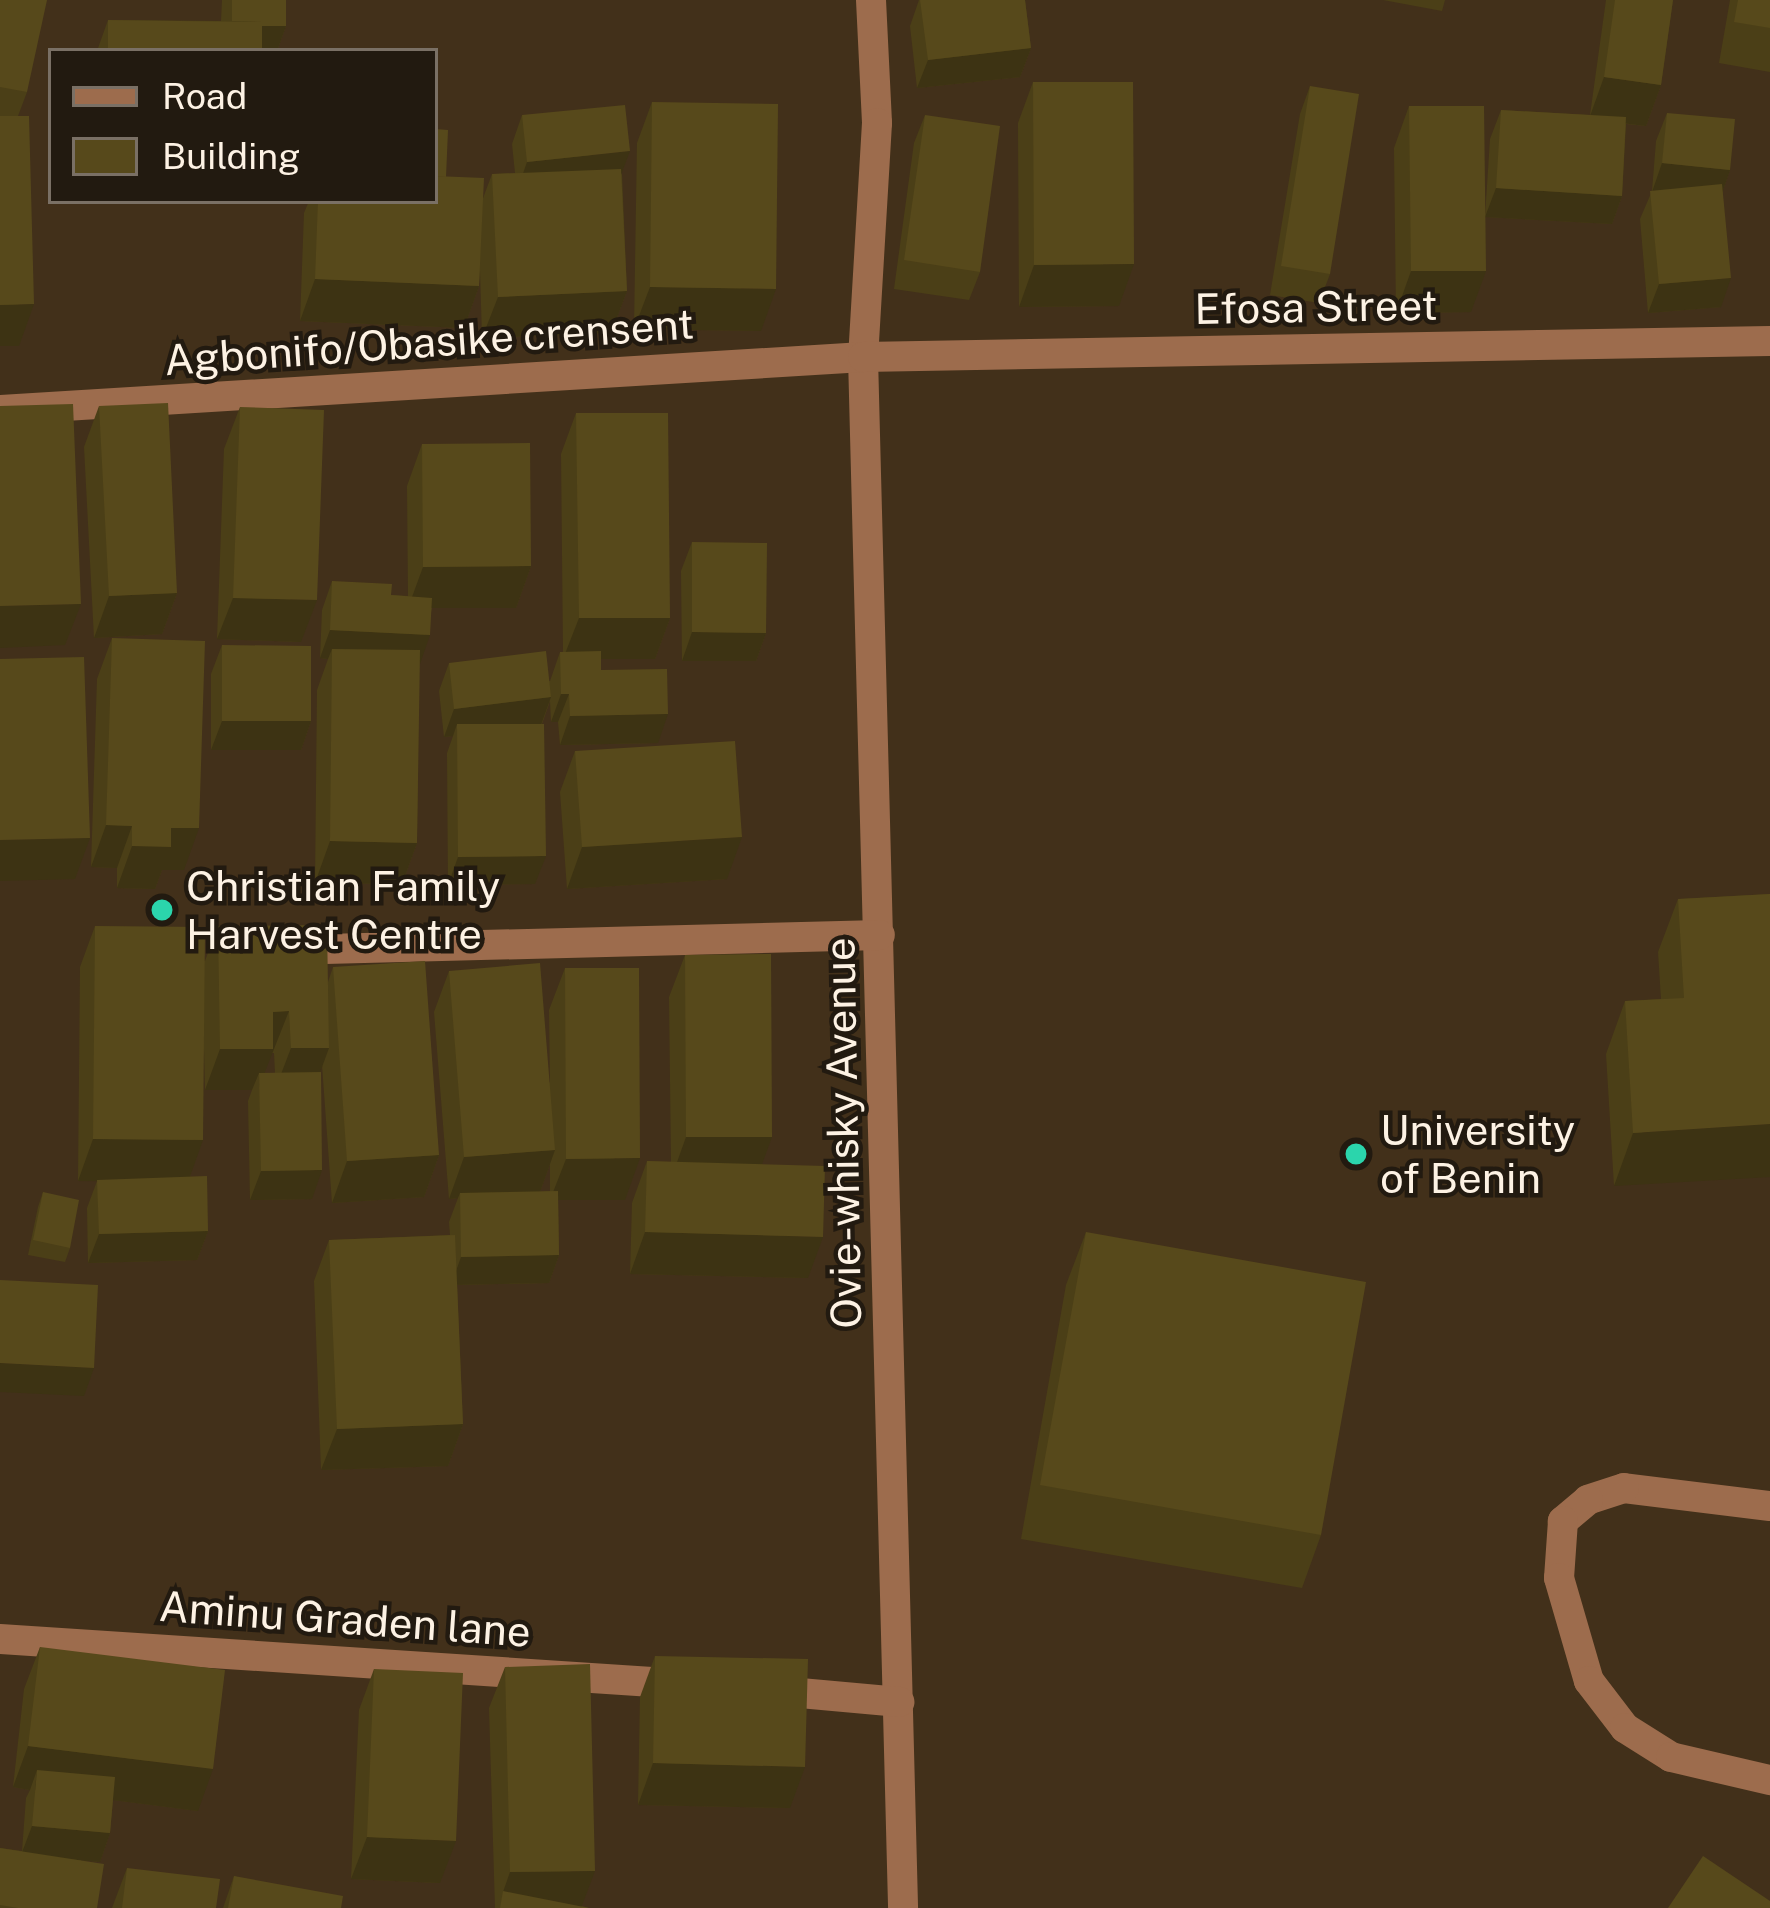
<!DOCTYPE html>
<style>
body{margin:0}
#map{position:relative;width:1770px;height:1908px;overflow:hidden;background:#42301a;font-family:"Public Sans",sans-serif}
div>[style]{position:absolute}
.minor>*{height:30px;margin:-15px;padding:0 15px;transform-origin:15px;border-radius:15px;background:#9d6c4d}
.wall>*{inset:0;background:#4b3f17}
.shaded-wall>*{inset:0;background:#3d3313}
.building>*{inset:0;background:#57491b}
.dots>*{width:33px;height:33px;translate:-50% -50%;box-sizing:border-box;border:6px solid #221a10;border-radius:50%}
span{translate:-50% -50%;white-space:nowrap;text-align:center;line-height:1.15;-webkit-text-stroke:9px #221a10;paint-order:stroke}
.street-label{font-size:42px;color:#fdf2e4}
.poi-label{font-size:42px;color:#fdf2e4}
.left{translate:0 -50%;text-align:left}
.legend{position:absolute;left:48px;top:48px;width:390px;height:156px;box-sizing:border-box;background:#221a10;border:3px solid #7a7065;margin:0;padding:15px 21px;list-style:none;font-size:36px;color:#fdf2e4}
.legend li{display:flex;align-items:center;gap:24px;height:60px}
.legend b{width:60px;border:3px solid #7a7065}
</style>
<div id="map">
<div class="minor">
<i style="left:871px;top:0;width:123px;rotate:87.2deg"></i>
<i style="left:877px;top:123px;width:234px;rotate:93.4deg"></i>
<i style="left:863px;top:357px;width:1552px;rotate:88.52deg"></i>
<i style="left:0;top:410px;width:865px;rotate:-3.51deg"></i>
<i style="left:863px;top:357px;width:907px;rotate:-1.01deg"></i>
<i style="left:286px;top:950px;width:594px;rotate:-1.45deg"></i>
<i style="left:1770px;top:1506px;width:147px;rotate:-173deg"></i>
<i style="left:1624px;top:1488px;width:38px;rotate:162deg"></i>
<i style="left:1588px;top:1500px;width:33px;rotate:140deg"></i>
<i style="left:1563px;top:1521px;width:57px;rotate:94deg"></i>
<i style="left:1559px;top:1578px;width:107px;rotate:73.8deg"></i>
<i style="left:1589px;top:1681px;width:59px;rotate:52.5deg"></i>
<i style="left:1625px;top:1728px;width:54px;rotate:32.2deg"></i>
<i style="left:1671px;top:1757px;width:102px;rotate:13.1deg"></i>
<i style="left:0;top:1639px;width:684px;rotate:3.77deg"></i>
<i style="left:767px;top:1690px;width:133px;rotate:5.2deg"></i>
</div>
<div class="wall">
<i style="clip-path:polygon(0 0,27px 92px,18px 116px,19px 346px,0 346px)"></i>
<i style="clip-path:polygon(222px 0,286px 0,286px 26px,277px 51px,97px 51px,108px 20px,221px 21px)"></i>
<i style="clip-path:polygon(919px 0,1025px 0,1031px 48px,1020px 77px,917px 88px,910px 26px)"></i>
<i style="clip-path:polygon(1383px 0,1445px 0,1442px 11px)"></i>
<i style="clip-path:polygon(1606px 0,1673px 0,1661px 85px,1646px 126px,1626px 124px,1622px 196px,1612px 224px,1485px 217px,1490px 139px,1501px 110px,1590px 115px)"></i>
<i style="clip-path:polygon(1730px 0,1770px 0,1770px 72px,1719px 63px)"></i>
<i style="clip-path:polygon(1033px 82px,1119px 306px,1019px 307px,1018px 123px)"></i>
<i style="clip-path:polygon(1310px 86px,1330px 274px,1319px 303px,1270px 295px,1300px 114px)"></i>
<i style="clip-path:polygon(652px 102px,761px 331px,634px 329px,637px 143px)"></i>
<i style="clip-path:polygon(1409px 106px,1471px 312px,1396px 313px,1394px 148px)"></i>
<i style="clip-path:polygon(1667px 113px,1730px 170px,1723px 190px,1721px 307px,1648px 313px,1640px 219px,1652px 191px,1656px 141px)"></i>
<i style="clip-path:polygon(522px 115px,622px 174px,627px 291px,611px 333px,482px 338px,480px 270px,479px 286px,464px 328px,300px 321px,304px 213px,309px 201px,435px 201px,446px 177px,482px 201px,492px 174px,515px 173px,512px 144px)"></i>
<i style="clip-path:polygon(925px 115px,980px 272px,969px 300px,894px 289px,914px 143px)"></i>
<i style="clip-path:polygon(99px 406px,177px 593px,162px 634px,94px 638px,84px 447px)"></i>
<i style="clip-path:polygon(240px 407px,301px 642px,217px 639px,224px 449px)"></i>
<i style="clip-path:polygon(576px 413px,670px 618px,655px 659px,601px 659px,601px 670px,658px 743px,560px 745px,558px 722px,551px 722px,550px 701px,542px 724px,535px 884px,448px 885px,447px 753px,453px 736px,444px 737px,439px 691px,449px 663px,550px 681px,560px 652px,563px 652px,561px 454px)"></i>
<i style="clip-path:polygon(422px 444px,531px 566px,516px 608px,432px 608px,419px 664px,417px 843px,402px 884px,315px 883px,317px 690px,328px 659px,320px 658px,322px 610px,332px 581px,391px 595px,408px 596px,407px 486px)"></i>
<i style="clip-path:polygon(692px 542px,766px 633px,756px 661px,682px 661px,681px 571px)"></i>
<i style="clip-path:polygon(112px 638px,184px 870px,162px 870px,155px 889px,117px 888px,117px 868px,91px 867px,97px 679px)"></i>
<i style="clip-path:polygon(222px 645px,311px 721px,301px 750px,211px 750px,211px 674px)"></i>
<i style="clip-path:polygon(575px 751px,727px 879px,567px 889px,560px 792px)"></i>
<i style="clip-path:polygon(1770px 894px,1614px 1186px,1606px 1054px,1625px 1001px,1661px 999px,1658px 952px,1678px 899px)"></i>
<i style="clip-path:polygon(evenodd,95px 926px,205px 961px,218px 926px,328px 982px,333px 967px,439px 1155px,424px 1197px,332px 1203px,322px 1065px,320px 1072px,312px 1199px,250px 1200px,248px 1101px,252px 1090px,205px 1090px,204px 1049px,190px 1177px,208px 1231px,197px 1260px,88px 1263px,87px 1208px,97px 1181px,78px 1181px,80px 967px,95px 926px,271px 1053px,274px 1053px,275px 1073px,264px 1073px,271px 1053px)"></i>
<i style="clip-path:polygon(685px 955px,762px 1164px,808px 1278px,630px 1274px,632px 1203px,647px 1161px,671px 1162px,669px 997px)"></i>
<i style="clip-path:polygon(evenodd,565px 968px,625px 1200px,558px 1200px,559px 1255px,549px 1283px,457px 1285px,463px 1424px,448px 1466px,321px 1470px,314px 1281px,329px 1240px,450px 1235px,449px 1222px,458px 1198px,449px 1199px,434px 1012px,449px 971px,550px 1083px,549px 1010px,565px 968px,550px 1164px,550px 1191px,540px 1192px,550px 1164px)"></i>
<i style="clip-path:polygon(43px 1192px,70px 1248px,65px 1262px,28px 1255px,38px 1207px)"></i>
<i style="clip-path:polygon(1086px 1232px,1321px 1535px,1302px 1588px,1021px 1539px,1066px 1285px)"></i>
<i style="clip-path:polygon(40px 1647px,198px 1811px,113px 1800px,110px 1833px,100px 1862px,81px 1860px,97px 1908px,0 1908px,0 1848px,22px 1851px,26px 1798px,30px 1790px,13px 1787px,24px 1689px)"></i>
<i style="clip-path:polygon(655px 1656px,790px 1808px,638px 1805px,640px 1697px)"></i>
<i style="clip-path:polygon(505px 1667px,582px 1906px,589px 1908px,495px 1908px,489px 1708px)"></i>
<i style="clip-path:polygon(374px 1669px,440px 1883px,351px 1879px,359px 1710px)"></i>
<i style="clip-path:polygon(127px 1868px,216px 1908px,112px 1908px)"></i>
<i style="clip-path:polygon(234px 1876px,341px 1908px,223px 1908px)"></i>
</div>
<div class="shaded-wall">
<i style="clip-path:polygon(232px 25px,286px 26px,277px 51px,222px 51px)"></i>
<i style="clip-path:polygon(1031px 48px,1020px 77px,917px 88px,928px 60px)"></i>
<i style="clip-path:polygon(1604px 77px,1661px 85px,1646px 126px,1589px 119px)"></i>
<i style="clip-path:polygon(630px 151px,619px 180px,517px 191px,527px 162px)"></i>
<i style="clip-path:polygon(1662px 163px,1730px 170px,1720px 199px,1652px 192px)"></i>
<i style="clip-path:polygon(1496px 188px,1622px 196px,1612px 224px,1485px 217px)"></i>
<i style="clip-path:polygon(1134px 264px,1119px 306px,1019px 307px,1034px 265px)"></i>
<i style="clip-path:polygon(1411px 271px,1486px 271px,1471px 312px,1396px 313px)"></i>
<i style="clip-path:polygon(1731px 278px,1721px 307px,1648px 313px,1659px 284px)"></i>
<i style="clip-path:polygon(315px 279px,479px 286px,464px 328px,300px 321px)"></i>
<i style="clip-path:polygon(650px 287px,776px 289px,761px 331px,634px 329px)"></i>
<i style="clip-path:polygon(627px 291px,611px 333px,482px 338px,498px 297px)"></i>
<i style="clip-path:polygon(34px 304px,19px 346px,0 346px,0 305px)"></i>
<i style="clip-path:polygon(531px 566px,516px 608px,408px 608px,423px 567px)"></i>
<i style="clip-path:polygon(177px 593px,162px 634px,94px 638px,109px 596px)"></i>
<i style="clip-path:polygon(233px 598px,317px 600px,301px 642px,217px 639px)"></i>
<i style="clip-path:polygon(81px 604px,65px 645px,0 648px,0 606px)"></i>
<i style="clip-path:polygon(579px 618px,670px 618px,655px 659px,563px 659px)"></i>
<i style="clip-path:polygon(330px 630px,430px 635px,420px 664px,332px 649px,328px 659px,320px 658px)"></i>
<i style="clip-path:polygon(692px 632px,766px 633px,756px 661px,682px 661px)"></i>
<i style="clip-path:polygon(561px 694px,569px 694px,558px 722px,551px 722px)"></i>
<i style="clip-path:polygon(551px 697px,541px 725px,457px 724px,453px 736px,444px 737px,454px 709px)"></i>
<i style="clip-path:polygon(668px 714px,658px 743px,560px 745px,570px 716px)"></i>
<i style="clip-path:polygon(222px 721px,311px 721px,301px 750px,211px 750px)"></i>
<i style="clip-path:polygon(106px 825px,132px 826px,117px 868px,91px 867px)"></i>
<i style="clip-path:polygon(171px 828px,199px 828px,184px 870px,162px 870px,155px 889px,117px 888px,132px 846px)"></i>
<i style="clip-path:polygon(742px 837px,727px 879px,567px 889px,582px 847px)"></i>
<i style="clip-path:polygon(90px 838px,75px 879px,0 881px,0 840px)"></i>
<i style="clip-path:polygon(330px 841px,417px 843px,402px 884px,315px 883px)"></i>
<i style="clip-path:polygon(546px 856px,535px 884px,448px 885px,458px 857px)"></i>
<i style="clip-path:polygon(289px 1011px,259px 1087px,259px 1073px,252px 1090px,205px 1090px,220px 1049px,273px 1012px)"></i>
<i style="clip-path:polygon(291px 1048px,329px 1048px,314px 1089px,275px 1090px)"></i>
<i style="clip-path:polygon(1770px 1124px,1770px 1177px,1614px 1186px,1633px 1133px)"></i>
<i style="clip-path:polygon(686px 1137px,772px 1137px,757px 1178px,671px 1179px)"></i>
<i style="clip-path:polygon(93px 1139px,203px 1140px,188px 1182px,78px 1181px)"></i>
<i style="clip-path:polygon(555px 1150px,540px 1192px,460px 1193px,458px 1198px,449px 1199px,464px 1157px)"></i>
<i style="clip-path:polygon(439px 1155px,424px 1197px,332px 1203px,347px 1161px)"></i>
<i style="clip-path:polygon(640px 1158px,625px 1200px,550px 1200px,566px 1159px)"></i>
<i style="clip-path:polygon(322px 1170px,312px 1199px,250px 1200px,261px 1171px)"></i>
<i style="clip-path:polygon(208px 1231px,197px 1260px,88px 1263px,99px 1234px)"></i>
<i style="clip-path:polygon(645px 1232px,823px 1237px,808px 1278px,630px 1274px)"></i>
<i style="clip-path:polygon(559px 1255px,549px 1283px,451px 1285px,461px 1257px)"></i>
<i style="clip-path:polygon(0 1363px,94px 1368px,84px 1396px,0 1392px)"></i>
<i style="clip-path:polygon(463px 1424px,448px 1466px,321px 1470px,337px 1429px)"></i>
<i style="clip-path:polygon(28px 1746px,213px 1769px,198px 1811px,35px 1790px,37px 1770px,30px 1790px,13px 1787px)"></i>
<i style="clip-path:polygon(653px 1763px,805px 1767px,790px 1808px,638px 1805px)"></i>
<i style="clip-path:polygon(32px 1826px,110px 1833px,100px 1862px,21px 1855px)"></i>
<i style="clip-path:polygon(367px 1837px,456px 1841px,440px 1883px,351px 1879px)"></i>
<i style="clip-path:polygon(595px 1871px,581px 1908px,503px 1892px,510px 1872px)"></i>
</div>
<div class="building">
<i style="clip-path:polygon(0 0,47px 0,27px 92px,0 87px)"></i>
<i style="clip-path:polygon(232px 0,286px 0,286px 26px,262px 26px,262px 22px,232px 21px)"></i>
<i style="clip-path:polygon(920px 0,1025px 0,1031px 48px,928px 60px)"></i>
<i style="clip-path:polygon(1615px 0,1673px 0,1661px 85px,1604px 77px)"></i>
<i style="clip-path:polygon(1738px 0,1770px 0,1770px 28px,1734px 22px)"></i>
<i style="clip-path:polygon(108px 20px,262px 22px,262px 51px,108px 51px)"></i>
<i style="clip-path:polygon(1033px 82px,1133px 82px,1134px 264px,1034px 265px)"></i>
<i style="clip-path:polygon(1310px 86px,1359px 94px,1330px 274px,1281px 266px)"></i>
<i style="clip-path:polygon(652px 102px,778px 104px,776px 289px,650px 287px)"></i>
<i style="clip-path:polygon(625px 105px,630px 151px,527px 162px,522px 115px)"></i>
<i style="clip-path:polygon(1409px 106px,1484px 106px,1486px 271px,1411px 271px)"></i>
<i style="clip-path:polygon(1501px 110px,1626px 117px,1622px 196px,1496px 188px)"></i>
<i style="clip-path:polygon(1667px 113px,1735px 119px,1730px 170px,1662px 163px)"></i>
<i style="clip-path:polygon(925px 115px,1000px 126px,980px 272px,904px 260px)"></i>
<i style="clip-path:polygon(0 116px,29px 116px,34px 304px,0 305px)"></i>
<i style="clip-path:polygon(435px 129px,448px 130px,446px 177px,435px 176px)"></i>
<i style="clip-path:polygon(621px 169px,627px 291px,498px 297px,492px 174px)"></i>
<i style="clip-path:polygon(435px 176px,484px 178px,479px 286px,315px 279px,318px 201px,435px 201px)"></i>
<i style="clip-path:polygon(1722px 184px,1731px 278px,1659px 284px,1650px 191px)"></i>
<i style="clip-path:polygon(168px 403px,177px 593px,109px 596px,99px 406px)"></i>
<i style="clip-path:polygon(73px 404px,81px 604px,0 606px,0 406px)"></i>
<i style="clip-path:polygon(240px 407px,324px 410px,317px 600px,233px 598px)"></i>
<i style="clip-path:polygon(576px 413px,668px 413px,670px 618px,579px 618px)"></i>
<i style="clip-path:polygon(530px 443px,531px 566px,423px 567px,422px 444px)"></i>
<i style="clip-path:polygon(692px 542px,767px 543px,766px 633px,692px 632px)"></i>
<i style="clip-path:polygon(332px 581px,392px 584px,391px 595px,432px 598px,430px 635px,330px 630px)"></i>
<i style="clip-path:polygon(112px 638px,205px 641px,199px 828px,171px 828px,171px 847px,132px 846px,132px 826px,106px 825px)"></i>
<i style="clip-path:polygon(222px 645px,311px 646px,311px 721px,222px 721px)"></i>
<i style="clip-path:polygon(332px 649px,420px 650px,417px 843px,330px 841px)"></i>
<i style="clip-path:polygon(546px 651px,551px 697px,454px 709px,449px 663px)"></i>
<i style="clip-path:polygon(601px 651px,601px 670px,667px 669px,668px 714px,570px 716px,569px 694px,561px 694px,560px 652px)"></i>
<i style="clip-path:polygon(84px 657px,90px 838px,0 840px,0 659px)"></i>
<i style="clip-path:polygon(457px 724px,544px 724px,546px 856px,458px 857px)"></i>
<i style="clip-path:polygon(735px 741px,742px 837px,582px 847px,575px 751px)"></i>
<i style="clip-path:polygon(1770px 894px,1770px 1124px,1633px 1133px,1625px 1001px,1684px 998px,1678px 899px)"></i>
<i style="clip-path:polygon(327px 925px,329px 1048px,291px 1048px,289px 1011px,273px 1012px,273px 1049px,220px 1049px,218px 926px)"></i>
<i style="clip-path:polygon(95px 926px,205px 927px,203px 1140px,93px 1139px)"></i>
<i style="clip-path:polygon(771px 954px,772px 1137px,686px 1137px,685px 955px)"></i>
<i style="clip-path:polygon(425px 961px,439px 1155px,347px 1161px,333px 967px)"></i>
<i style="clip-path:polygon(540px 963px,555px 1150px,464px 1157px,449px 971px)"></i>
<i style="clip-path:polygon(565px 968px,639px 968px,640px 1158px,566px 1159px)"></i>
<i style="clip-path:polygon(321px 1072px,322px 1170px,261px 1171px,259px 1073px)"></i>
<i style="clip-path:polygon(647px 1161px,825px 1166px,823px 1237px,645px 1232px)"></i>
<i style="clip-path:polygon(207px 1176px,208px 1231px,99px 1234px,97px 1180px)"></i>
<i style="clip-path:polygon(558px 1191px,559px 1255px,461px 1257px,460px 1193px)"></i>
<i style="clip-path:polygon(43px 1192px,79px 1200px,70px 1248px,33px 1240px)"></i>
<i style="clip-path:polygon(1086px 1232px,1366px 1282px,1321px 1535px,1040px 1485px)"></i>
<i style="clip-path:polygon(455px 1235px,463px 1424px,337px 1429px,329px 1240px)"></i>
<i style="clip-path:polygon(0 1280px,98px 1285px,94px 1368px,0 1363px)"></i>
<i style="clip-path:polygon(40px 1647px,225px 1670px,213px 1769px,28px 1746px)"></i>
<i style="clip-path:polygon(655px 1656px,808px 1659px,805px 1767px,653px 1763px)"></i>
<i style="clip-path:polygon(590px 1664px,595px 1871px,510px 1872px,505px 1667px)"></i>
<i style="clip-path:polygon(374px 1669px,463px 1673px,456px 1841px,367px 1837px)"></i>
<i style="clip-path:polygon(37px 1770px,115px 1777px,110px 1833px,32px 1826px)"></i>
<i style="clip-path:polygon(0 1848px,104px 1864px,97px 1908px,18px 1908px,0 1905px)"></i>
<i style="clip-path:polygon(1703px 1856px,1770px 1901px,1770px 1908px,1668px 1908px)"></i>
<i style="clip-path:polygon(127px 1868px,220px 1879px,216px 1908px,122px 1908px)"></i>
<i style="clip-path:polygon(234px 1876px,343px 1896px,341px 1908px,228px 1908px)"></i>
<i style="clip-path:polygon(503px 1891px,589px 1908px,500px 1908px)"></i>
</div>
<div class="dots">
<i style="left:162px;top:910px;background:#2bd5ac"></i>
<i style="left:1356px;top:1154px;background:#2bd5ac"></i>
</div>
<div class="street-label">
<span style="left:1316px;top:307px;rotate:-1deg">Efosa Street</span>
<span style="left:429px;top:342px;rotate:-4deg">Agbonifo/Obasike crensent</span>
<span style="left:843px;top:1133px;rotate:-91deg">Ovie-whisky Avenue</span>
<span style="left:345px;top:1619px;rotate:4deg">Aminu Graden lane</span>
</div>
<div class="poi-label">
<span class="left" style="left:186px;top:910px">Christian Family<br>Harvest Centre</span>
<span class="left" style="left:1380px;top:1154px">University<br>of Benin</span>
</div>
<ul class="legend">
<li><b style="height:15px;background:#9d6c4d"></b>Road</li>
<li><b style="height:33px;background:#57491b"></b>Building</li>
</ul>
</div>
